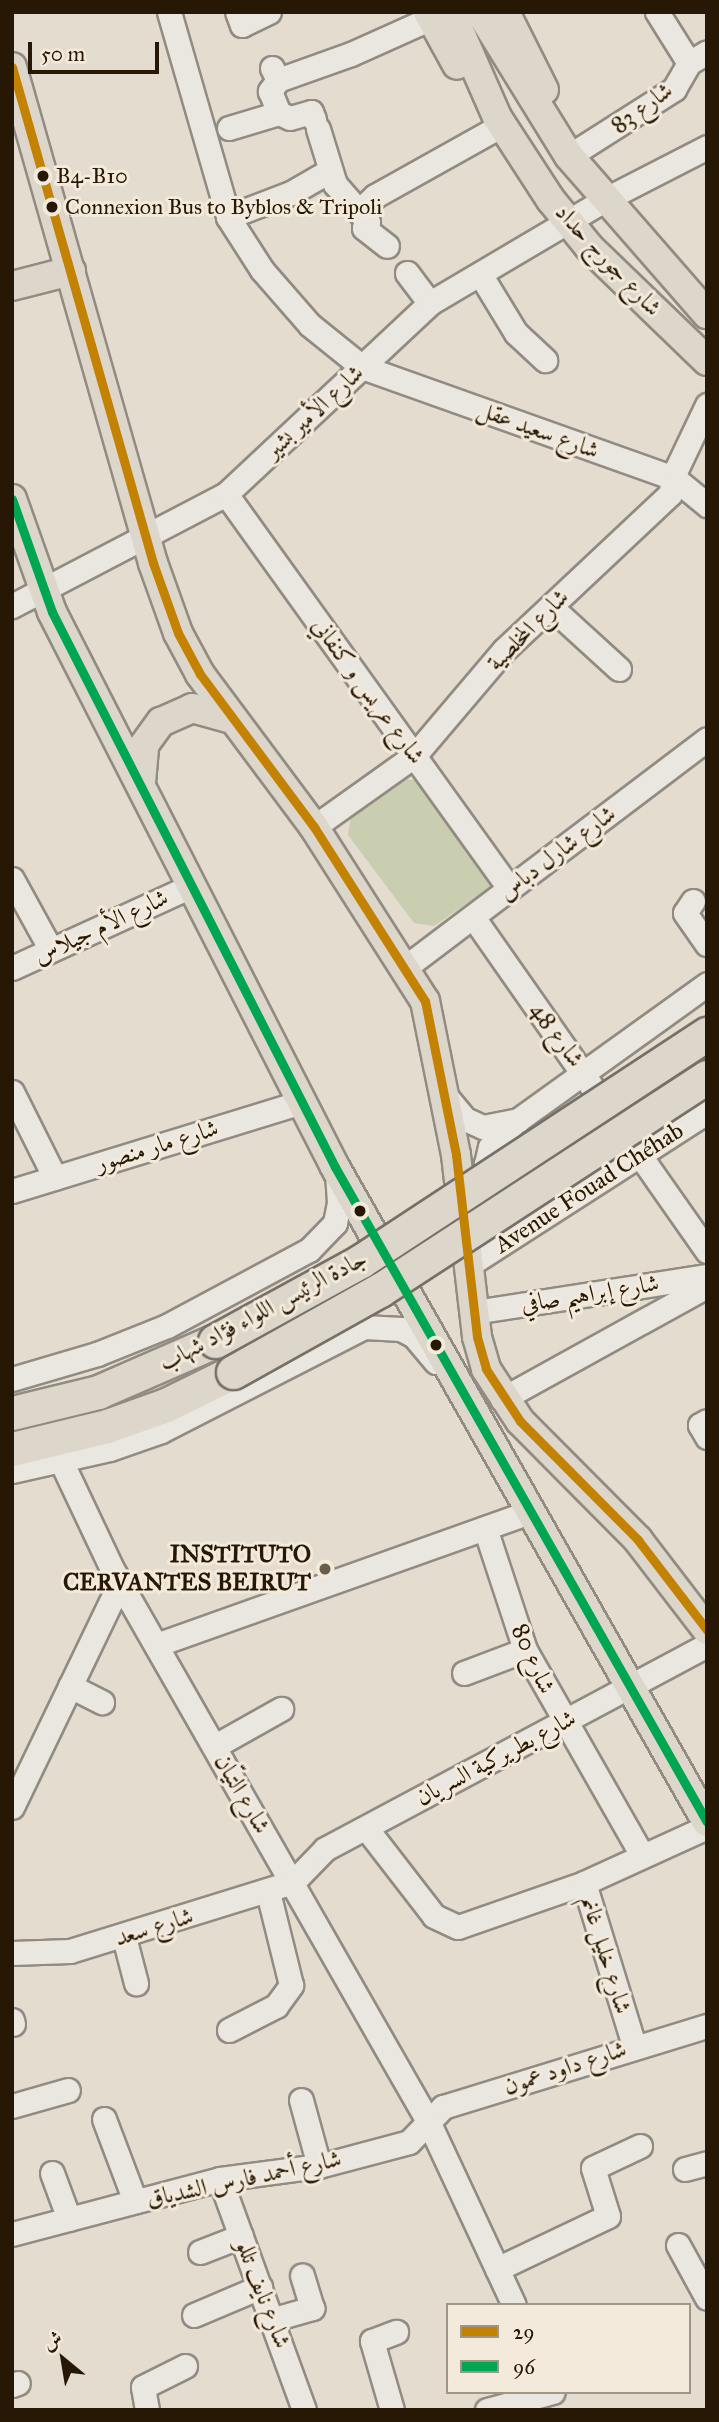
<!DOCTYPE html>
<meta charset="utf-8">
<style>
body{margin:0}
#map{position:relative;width:719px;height:2422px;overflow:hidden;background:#e4dccf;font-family:"IM FELL Great Primer",Amiri,serif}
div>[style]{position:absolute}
.green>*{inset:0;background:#c9ceb1}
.roads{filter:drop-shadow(2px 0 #918b81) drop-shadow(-2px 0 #918b81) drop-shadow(0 2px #918b81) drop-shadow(0 -2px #918b81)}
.minor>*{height:23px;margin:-11.5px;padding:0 11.5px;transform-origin:11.5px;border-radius:11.5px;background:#eae6e0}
.major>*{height:28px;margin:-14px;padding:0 14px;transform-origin:14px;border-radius:14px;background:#ddd6cb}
.highway>*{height:33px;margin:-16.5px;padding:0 16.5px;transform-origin:16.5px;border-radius:16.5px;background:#ddd6cb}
.bridges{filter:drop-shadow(2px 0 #767066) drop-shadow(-2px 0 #767066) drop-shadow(0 2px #767066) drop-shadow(0 -2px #767066)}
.highway-bridge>*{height:33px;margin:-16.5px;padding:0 16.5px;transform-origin:16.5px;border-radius:16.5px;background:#ddd6cb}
.bus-1>*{height:9px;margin:-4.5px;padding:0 4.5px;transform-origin:4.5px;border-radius:4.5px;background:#c38202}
.bus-2>*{height:9px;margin:-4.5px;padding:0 4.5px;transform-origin:4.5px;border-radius:4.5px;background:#00a651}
.dots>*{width:19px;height:19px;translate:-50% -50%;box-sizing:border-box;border:4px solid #f3eadb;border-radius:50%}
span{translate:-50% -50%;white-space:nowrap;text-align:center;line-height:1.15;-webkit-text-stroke:6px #f3eadb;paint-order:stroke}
.bus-label{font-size:22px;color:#271806}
.left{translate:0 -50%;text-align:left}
.street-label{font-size:24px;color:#271806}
.poi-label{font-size:24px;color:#271806;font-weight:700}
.right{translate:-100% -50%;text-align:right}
.frame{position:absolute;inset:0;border:14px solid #271806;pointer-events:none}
.legend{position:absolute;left:446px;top:2303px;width:245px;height:91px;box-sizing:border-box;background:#f3eadb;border:2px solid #a19686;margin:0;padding:9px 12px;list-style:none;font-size:21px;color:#271806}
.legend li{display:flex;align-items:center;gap:14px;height:35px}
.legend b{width:35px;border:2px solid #a19686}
.north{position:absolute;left:28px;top:2324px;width:70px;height:70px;-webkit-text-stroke:5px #f3eadb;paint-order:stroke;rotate:330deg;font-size:19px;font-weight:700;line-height:28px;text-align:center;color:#271806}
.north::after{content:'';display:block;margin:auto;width:24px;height:32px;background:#271806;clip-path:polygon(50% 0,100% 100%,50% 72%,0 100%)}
.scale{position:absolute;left:28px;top:42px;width:131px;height:32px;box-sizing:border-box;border:4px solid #271806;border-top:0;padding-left:9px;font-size:21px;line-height:24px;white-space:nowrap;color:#271806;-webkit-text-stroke:5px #f3eadb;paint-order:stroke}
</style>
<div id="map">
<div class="green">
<i style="clip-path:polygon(407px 779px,418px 781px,492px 886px,434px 926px,414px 923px,348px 835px,351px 816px)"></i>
</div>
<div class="roads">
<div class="minor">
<i style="left:169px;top:12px;width:213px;rotate:73.9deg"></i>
<i style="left:228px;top:217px;width:63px;rotate:57.3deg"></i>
<i style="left:262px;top:270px;width:73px;rotate:48.9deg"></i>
<i style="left:310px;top:325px;width:67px;rotate:38.9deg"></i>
<i style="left:362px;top:367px;width:331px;rotate:19.6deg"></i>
<i style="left:674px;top:478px;width:43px;rotate:39.3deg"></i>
<i style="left:237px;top:12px;width:14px;rotate:69deg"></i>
<i style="left:242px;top:25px;width:30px;rotate:-26deg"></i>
<i style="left:657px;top:12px;width:60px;rotate:57.9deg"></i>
<i style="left:272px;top:68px;width:13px;rotate:63deg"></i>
<i style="left:278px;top:80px;width:14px;rotate:126deg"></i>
<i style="left:270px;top:91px;width:24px;rotate:68deg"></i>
<i style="left:279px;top:113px;width:12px;rotate:24deg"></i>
<i style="left:290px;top:118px;width:22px;rotate:-16deg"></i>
<i style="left:311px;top:112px;width:8px;rotate:67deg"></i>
<i style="left:278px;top:80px;width:77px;rotate:-19.6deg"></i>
<i style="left:351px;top:54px;width:88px;rotate:-24.2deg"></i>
<i style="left:229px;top:128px;width:52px;rotate:-16.7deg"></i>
<i style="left:318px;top:129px;width:58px;rotate:72.8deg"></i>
<i style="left:335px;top:184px;width:50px;rotate:49deg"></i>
<i style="left:368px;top:222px;width:7px;rotate:124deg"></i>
<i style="left:364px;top:228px;width:29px;rotate:38deg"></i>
<i style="left:569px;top:156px;width:125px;rotate:-32.5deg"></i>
<i style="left:674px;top:89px;width:30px;rotate:-60deg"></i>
<i style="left:689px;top:63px;width:21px;rotate:-31deg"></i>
<i style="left:359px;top:211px;width:22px;rotate:-43deg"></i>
<i style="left:375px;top:196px;width:145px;rotate:-29.2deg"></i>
<i style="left:228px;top:217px;width:67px;rotate:-20.9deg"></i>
<i style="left:291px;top:193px;width:44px;rotate:-30.1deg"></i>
<i style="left:407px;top:273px;width:38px;rotate:53deg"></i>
<i style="left:480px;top:274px;width:69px;rotate:58.6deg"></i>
<i style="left:516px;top:333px;width:40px;rotate:43deg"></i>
<i style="left:226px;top:494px;width:486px;rotate:54.3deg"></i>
<i style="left:12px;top:606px;width:242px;rotate:-27.6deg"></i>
<i style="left:226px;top:494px;width:279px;rotate:-43.1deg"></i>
<i style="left:430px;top:303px;width:202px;rotate:-30.6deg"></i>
<i style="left:604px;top:200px;width:116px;rotate:-27.2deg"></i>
<i style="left:551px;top:607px;width:92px;rotate:42.4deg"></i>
<i style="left:314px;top:827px;width:123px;rotate:-35.4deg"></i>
<i style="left:414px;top:756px;width:139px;rotate:-49.7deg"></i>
<i style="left:504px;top:650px;width:228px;rotate:-43.2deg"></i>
<i style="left:670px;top:494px;width:25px;rotate:-76deg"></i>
<i style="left:676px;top:470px;width:72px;rotate:-64.5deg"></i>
<i style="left:12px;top:879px;width:81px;rotate:61.2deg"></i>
<i style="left:693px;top:901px;width:14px;rotate:124deg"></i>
<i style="left:685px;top:913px;width:38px;rotate:55deg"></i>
<i style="left:473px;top:917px;width:408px;rotate:55deg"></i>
<i style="left:407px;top:966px;width:376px;rotate:-37.1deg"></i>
<i style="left:12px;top:968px;width:197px;rotate:-24.6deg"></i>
<i style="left:12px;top:1092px;width:96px;rotate:63.4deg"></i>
<i style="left:444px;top:1094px;width:33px;rotate:50deg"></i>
<i style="left:465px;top:1119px;width:20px;rotate:24deg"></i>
<i style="left:483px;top:1127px;width:36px;rotate:-11deg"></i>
<i style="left:518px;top:1120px;width:233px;rotate:-35.7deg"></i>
<i style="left:492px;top:1187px;width:24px;rotate:-105deg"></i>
<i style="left:486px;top:1164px;width:17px;rotate:-77deg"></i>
<i style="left:490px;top:1147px;width:33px;rotate:-45deg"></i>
<i style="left:12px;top:1191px;width:303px;rotate:-17.1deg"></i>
<i style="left:470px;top:1264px;width:282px;rotate:-32.7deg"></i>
<i style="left:474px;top:1312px;width:236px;rotate:-8.8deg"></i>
<i style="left:12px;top:1379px;width:89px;rotate:-16.4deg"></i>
<i style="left:97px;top:1354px;width:75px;rotate:-21.8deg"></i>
<i style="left:167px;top:1326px;width:161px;rotate:-28.2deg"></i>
<i style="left:309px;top:1250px;width:37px;rotate:-46deg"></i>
<i style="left:335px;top:1223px;width:21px;rotate:-79deg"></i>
<i style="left:339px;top:1202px;width:29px;rotate:-94deg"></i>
<i style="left:502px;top:1399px;width:234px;rotate:-28.9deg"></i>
<i style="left:707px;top:1421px;width:8px;rotate:150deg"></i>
<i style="left:700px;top:1425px;width:14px;rotate:60deg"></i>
<i style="left:61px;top:1461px;width:117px;rotate:64.7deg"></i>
<i style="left:111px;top:1567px;width:641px;rotate:60.23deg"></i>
<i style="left:429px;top:2123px;width:201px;rotate:65deg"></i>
<i style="left:12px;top:1471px;width:100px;rotate:-12.7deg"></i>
<i style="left:110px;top:1449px;width:54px;rotate:-19.4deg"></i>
<i style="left:161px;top:1431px;width:228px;rotate:-27.1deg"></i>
<i style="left:364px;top:1327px;width:37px;rotate:3deg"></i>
<i style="left:401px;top:1329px;width:15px;rotate:28deg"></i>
<i style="left:414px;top:1336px;width:34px;rotate:50deg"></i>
<i style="left:485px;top:1528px;width:128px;rotate:71.8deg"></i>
<i style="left:525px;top:1650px;width:236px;rotate:60.3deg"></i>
<i style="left:156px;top:1645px;width:397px;rotate:-19.6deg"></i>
<i style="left:464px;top:1673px;width:65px;rotate:-20.7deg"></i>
<i style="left:70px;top:1686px;width:36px;rotate:27deg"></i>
<i style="left:215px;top:1746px;width:76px;rotate:-29.3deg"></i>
<i style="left:12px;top:1807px;width:249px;rotate:-64.3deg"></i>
<i style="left:366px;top:1828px;width:111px;rotate:52.3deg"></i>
<i style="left:434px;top:1916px;width:26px;rotate:25deg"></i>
<i style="left:458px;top:1927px;width:133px;rotate:-19.2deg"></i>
<i style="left:584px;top:1883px;width:135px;rotate:-24.5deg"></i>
<i style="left:584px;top:1883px;width:170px;rotate:72.9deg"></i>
<i style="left:124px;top:1937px;width:48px;rotate:75.4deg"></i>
<i style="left:12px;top:1953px;width:58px;rotate:-2deg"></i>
<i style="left:70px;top:1951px;width:233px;rotate:-17.2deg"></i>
<i style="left:293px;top:1882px;width:46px;rotate:-45.9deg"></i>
<i style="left:325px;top:1849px;width:433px;rotate:-28.1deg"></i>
<i style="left:12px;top:2020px;width:4px;rotate:76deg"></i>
<i style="left:229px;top:2030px;width:53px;rotate:-27.1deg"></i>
<i style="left:276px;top:2006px;width:26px;rotate:-54deg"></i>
<i style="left:291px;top:1985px;width:96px;rotate:-103.9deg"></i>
<i style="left:301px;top:2100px;width:68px;rotate:74.7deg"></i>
<i style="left:12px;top:2106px;width:58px;rotate:-15.9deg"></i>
<i style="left:104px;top:2119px;width:88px;rotate:69.3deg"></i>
<i style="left:685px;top:2169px;width:23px;rotate:-15deg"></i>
<i style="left:52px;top:2173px;width:49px;rotate:69.7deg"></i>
<i style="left:220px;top:2179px;width:246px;rotate:70deg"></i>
<i style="left:12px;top:2234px;width:215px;rotate:-14.8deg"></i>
<i style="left:220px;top:2179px;width:100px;rotate:-7.5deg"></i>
<i style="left:319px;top:2166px;width:93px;rotate:-14.9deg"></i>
<i style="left:409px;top:2142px;width:49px;rotate:-45.8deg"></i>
<i style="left:443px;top:2107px;width:276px;rotate:-17.1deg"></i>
<i style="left:678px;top:2245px;width:60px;rotate:61.3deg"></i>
<i style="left:200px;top:2252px;width:44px;rotate:-21.3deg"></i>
<i style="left:497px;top:2269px;width:123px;rotate:-25.5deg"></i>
<i style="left:608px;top:2216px;width:50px;rotate:-107.4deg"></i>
<i style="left:593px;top:2168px;width:52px;rotate:-25.1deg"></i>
<i style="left:194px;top:2315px;width:72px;rotate:-23deg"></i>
<i style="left:274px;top:2319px;width:40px;rotate:-16deg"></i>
<i style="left:312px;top:2308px;width:34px;rotate:-107deg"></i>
<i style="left:12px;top:2385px;width:6px;rotate:-18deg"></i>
<i style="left:147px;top:2410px;width:23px;rotate:-100deg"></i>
<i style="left:143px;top:2387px;width:47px;rotate:-26.6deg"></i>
<i style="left:392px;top:2410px;width:72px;rotate:-106.2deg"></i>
<i style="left:372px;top:2341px;width:26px;rotate:-21deg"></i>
<i style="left:487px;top:2410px;width:68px;rotate:-15.3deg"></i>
</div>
<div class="major">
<i style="left:428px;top:12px;width:60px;rotate:61.3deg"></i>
<i style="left:451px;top:12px;width:115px;rotate:66.3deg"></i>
<i style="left:497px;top:117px;width:99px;rotate:57deg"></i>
<i style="left:551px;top:200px;width:60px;rotate:51deg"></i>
<i style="left:589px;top:247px;width:164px;rotate:44deg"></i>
<i style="left:480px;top:12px;width:169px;rotate:58.3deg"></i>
<i style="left:569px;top:156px;width:210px;rotate:48.9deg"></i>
<i style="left:505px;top:12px;width:87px;rotate:63.4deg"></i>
<i style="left:12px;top:67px;width:516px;rotate:74.13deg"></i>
<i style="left:153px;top:563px;width:74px;rotate:70.3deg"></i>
<i style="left:178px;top:633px;width:47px;rotate:61.8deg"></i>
<i style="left:200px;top:674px;width:191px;rotate:53.3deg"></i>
<i style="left:314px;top:827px;width:206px;rotate:57.5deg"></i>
<i style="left:425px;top:1001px;width:157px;rotate:78.6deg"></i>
<i style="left:456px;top:1155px;width:183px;rotate:83.4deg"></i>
<i style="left:477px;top:1337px;width:33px;rotate:74deg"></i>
<i style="left:486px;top:1369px;width:62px;rotate:56.8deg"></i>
<i style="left:520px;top:1421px;width:168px;rotate:45.2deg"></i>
<i style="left:638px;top:1540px;width:113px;rotate:52.5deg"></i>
<i style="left:12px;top:286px;width:61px;rotate:-14.3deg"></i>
<i style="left:12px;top:499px;width:120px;rotate:70.5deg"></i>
<i style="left:52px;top:612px;width:623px;rotate:62.98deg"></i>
<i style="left:335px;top:1167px;width:753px;rotate:60.41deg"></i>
<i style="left:141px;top:783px;width:38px;rotate:-85deg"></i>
<i style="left:144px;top:745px;width:29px;rotate:-54deg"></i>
<i style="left:161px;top:722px;width:34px;rotate:-24deg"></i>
<i style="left:192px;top:708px;width:41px;rotate:15.4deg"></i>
</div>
<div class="highway">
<i style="left:12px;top:1413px;width:89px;rotate:-13.7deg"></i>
<i style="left:98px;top:1392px;width:128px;rotate:-23.6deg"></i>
<i style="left:12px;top:1449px;width:98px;rotate:-13.6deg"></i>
<i style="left:107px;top:1426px;width:63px;rotate:-19.6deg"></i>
<i style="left:166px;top:1405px;width:75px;rotate:-26.2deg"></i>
</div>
</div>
<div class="bridges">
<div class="highway-bridge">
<i style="left:215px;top:1341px;width:166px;rotate:-28.7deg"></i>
<i style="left:361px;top:1261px;width:414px;rotate:-33.3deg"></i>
<i style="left:233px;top:1372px;width:168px;rotate:-29.2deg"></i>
<i style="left:380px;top:1290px;width:390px;rotate:-33.1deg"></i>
</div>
</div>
<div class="bus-1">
<i style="left:12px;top:67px;width:516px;rotate:74.13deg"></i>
<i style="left:153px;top:563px;width:74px;rotate:70.3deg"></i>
<i style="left:178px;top:633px;width:47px;rotate:61.8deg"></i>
<i style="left:200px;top:674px;width:191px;rotate:53.3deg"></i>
<i style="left:314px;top:827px;width:206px;rotate:57.5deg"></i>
<i style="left:425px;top:1001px;width:157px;rotate:78.6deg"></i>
<i style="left:456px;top:1155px;width:183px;rotate:83.4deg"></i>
<i style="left:477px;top:1337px;width:33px;rotate:74deg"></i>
<i style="left:486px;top:1369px;width:62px;rotate:56.8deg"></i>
<i style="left:520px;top:1421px;width:168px;rotate:45.2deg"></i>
<i style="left:638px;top:1540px;width:113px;rotate:52.5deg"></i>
</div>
<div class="bus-2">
<i style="left:12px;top:499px;width:120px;rotate:70.5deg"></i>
<i style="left:52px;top:612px;width:623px;rotate:62.98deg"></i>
<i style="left:335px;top:1167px;width:753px;rotate:60.41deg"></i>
</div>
<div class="dots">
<i style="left:43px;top:176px;background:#271806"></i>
<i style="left:52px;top:207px;background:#271806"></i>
<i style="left:360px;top:1211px;background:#271806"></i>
<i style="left:436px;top:1345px;background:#271806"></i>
<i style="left:325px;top:1569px;background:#695d4c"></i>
</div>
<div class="bus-label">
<span class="left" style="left:56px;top:176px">B4-B10</span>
<span class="left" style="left:65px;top:207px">Connexion Bus to Byblos &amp; Tripoli</span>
</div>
<div class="street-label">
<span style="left:642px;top:108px;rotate:-36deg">شارع 83</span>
<span style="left:608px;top:260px;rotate:47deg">شارع جورج حداد</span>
<span style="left:314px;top:412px;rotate:-43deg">شارع الأمير بشير</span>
<span style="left:538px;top:430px;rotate:20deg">شارع سعيد عقل</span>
<span style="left:528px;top:630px;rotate:-45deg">شارع المخلصية</span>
<span style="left:368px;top:691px;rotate:54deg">شارع عريس و كنفاني</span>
<span style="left:557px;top:853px;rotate:-37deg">شارع شارل دباس</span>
<span style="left:101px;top:927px;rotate:-25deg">شارع الأم جيلاس</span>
<span style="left:557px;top:1035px;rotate:54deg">شارع 48</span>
<span style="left:157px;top:1146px;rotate:-17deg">شارع مار منصور</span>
<span style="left:589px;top:1188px;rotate:-33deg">Avenue Fouad Chéhab</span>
<span style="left:590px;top:1294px;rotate:-9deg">شارع إبراهيم صافي</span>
<span style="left:263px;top:1311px;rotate:-28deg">جادة الرئيس اللواء فؤاد شهاب</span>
<span style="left:533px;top:1659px;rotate:66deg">شارع 80</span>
<span style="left:496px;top:1758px;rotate:-28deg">شارع بطريركية السريان</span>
<span style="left:242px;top:1794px;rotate:60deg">شارع التيّان</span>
<span style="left:154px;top:1927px;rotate:-17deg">شارع سعد</span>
<span style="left:606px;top:1955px;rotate:73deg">شارع خليل غانم</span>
<span style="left:565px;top:2068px;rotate:-18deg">شارع داود عمون</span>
<span style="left:244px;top:2179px;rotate:-12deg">شارع أحمد فارس الشدياق</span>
<span style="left:263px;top:2294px;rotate:69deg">شارع نايف تللو</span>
</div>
<div class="poi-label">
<span class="right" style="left:311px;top:1569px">INSTITUTO<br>CERVANTES BEIRUT</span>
</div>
<div class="frame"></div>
<ul class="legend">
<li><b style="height:9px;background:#c38202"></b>29</li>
<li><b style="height:9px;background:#00a651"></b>96</li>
</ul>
<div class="north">ش</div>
<div class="scale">50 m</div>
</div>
